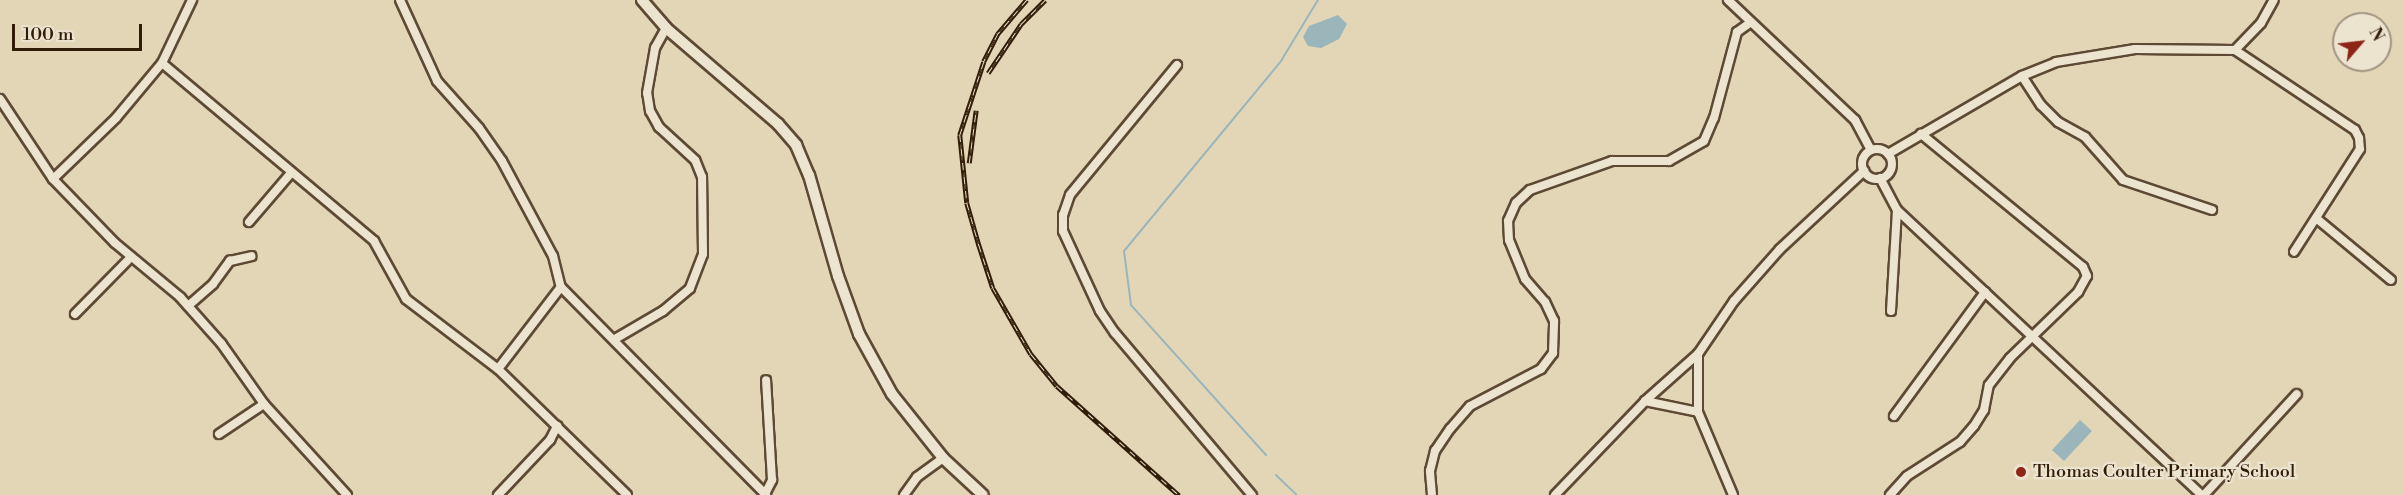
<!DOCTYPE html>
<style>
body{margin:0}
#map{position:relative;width:2404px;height:495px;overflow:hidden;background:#e3d6b6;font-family:"Libre Bodoni",serif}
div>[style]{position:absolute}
.water>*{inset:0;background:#9bb6ba}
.stream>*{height:2px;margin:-1px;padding:0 1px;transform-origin:1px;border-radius:1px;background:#9bb6ba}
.roads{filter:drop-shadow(2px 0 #5e4a34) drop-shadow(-2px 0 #5e4a34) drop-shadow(0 2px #5e4a34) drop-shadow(0 -2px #5e4a34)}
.minor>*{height:8px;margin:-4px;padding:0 4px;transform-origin:4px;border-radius:4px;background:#ede4d0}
.minor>.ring{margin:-4px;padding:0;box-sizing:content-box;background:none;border:8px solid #ede4d0;border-radius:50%}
.tertiary>*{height:10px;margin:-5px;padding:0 5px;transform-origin:5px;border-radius:5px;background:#ede4d0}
.rail>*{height:4.5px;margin-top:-2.25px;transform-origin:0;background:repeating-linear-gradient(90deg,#ede4d0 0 7px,#311c08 0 14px);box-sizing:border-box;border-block:2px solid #311c08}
.dots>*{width:16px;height:16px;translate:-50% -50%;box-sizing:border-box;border:3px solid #ede4d0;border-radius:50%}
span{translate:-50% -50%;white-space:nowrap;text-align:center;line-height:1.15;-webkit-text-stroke:4.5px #ede4d0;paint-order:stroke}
.poi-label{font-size:18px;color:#311c08}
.left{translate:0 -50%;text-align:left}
.north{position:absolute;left:2332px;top:12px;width:60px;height:60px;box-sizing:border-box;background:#ede4d0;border:2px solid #a29480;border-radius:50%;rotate:62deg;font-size:16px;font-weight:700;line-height:24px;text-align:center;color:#311c08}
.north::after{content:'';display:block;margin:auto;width:21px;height:27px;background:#8f2418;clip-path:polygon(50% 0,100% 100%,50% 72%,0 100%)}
.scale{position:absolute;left:12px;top:24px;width:130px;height:27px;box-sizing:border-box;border:3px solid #311c08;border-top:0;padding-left:8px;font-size:18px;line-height:21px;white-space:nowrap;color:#311c08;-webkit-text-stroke:4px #ede4d0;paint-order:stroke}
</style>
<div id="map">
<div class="water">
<i style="clip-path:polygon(1338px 15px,1347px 24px,1339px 39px,1321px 48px,1308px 46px,1303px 37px,1309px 26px)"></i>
<i style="clip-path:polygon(2080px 420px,2092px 431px,2064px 461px,2052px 450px)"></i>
</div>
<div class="stream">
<i style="left:1266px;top:455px;width:202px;rotate:-132deg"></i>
<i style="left:1131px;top:305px;width:54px;rotate:-97.4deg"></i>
<i style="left:1124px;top:251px;width:246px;rotate:-50.4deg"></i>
<i style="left:1281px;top:61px;width:71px;rotate:-58.8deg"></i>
<i style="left:1276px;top:475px;width:29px;rotate:44deg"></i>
</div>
<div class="roads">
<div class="minor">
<i style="left:400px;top:0;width:89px;rotate:65.4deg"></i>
<i style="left:437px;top:81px;width:63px;rotate:48.2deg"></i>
<i style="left:479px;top:128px;width:40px;rotate:55.1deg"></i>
<i style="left:502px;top:161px;width:108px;rotate:61.8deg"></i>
<i style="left:553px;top:256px;width:32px;rotate:76deg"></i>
<i style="left:561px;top:287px;width:292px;rotate:45.4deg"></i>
<i style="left:1728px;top:0;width:175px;rotate:43.4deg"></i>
<i style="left:1855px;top:120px;width:34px;rotate:62deg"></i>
<i style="left:2235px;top:50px;width:144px;rotate:33.7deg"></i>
<i style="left:2355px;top:130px;width:9px;rotate:63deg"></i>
<i style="left:2359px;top:138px;width:11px;rotate:85deg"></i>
<i style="left:2360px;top:149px;width:122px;rotate:122.7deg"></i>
<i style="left:162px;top:63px;width:277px;rotate:40deg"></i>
<i style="left:374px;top:241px;width:66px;rotate:61.1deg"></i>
<i style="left:406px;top:299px;width:116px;rotate:37.3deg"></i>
<i style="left:498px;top:369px;width:180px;rotate:44.3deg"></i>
<i style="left:1177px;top:65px;width:168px;rotate:129.5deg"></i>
<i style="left:1070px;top:195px;width:21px;rotate:109deg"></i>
<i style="left:1063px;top:215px;width:16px;rotate:90deg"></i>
<i style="left:1063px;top:231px;width:88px;rotate:65.2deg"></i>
<i style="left:1100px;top:311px;width:27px;rotate:56deg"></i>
<i style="left:1115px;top:333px;width:212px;rotate:49.8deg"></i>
<i style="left:2022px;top:76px;width:35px;rotate:57deg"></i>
<i style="left:2041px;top:105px;width:24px;rotate:45deg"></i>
<i style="left:2058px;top:122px;width:31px;rotate:29deg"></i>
<i style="left:2085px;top:137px;width:57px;rotate:48.5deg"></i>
<i style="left:2123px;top:180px;width:94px;rotate:18.6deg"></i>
<i style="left:0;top:99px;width:96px;rotate:56.5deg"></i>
<i style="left:53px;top:179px;width:89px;rotate:45.9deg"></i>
<i style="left:115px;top:243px;width:85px;rotate:39.7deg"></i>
<i style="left:180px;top:297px;width:62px;rotate:48.3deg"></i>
<i style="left:221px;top:343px;width:75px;rotate:54.8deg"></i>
<i style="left:264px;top:404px;width:123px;rotate:47.6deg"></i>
<i class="ring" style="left:1862px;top:149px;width:22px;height:22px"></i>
<i style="left:1888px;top:154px;width:155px;rotate:-30.2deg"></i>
<i style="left:2022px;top:76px;width:37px;rotate:-22deg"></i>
<i style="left:2056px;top:62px;width:80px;rotate:-9.3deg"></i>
<i style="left:2135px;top:49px;width:100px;rotate:0.6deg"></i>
<i style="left:2235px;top:50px;width:37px;rotate:-46deg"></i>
<i style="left:2261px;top:23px;width:26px;rotate:-61deg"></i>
<i style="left:1880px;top:178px;width:36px;rotate:62deg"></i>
<i style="left:1897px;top:210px;width:417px;rotate:43.1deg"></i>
<i style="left:53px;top:179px;width:88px;rotate:-44.1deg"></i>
<i style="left:116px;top:118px;width:72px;rotate:-50.1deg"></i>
<i style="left:162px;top:63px;width:70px;rotate:-64.5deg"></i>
<i style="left:2316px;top:218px;width:97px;rotate:39.6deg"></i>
<i style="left:249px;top:222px;width:65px;rotate:-49.4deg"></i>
<i style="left:188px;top:306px;width:33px;rotate:-41deg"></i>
<i style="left:213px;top:284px;width:29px;rotate:-54deg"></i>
<i style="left:230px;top:261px;width:22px;rotate:-13deg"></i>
<i style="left:1891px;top:311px;width:101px;rotate:-86.6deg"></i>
<i style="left:75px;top:314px;width:80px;rotate:-45.5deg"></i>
<i style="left:615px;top:339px;width:56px;rotate:-30.3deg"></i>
<i style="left:663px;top:311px;width:35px;rotate:-40deg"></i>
<i style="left:690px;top:288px;width:36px;rotate:-69deg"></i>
<i style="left:703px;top:254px;width:77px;rotate:-90.7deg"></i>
<i style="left:702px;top:177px;width:18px;rotate:-112deg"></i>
<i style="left:695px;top:160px;width:49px;rotate:-137.5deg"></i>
<i style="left:659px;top:127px;width:18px;rotate:-119deg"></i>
<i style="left:650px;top:111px;width:18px;rotate:-99deg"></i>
<i style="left:647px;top:93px;width:46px;rotate:-79.9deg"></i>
<i style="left:655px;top:48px;width:23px;rotate:-61deg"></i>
<i style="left:1698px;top:354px;width:58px;rotate:90deg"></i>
<i style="left:1698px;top:412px;width:90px;rotate:67.1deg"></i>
<i style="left:498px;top:369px;width:103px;rotate:-52.5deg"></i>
<i style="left:1645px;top:401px;width:54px;rotate:11.7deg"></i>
<i style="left:1894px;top:416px;width:154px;rotate:-53.7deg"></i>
<i style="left:219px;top:434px;width:54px;rotate:-33.7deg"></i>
<i style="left:765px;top:494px;width:16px;rotate:-63deg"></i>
<i style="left:772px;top:480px;width:100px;rotate:-93.4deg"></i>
<i style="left:498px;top:495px;width:76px;rotate:-46.6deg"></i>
<i style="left:550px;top:440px;width:16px;rotate:-63deg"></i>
<i style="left:904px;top:495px;width:22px;rotate:-54deg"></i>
<i style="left:917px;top:477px;width:32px;rotate:-36deg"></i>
<i style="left:1432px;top:495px;width:24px;rotate:-95deg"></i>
<i style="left:1430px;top:471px;width:21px;rotate:-76deg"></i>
<i style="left:1435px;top:451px;width:27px;rotate:-56deg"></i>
<i style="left:1450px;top:429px;width:30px;rotate:-49deg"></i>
<i style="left:1470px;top:406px;width:80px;rotate:-27.5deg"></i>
<i style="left:1541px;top:369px;width:20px;rotate:-53deg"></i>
<i style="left:1553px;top:353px;width:32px;rotate:-88deg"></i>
<i style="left:1554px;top:321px;width:21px;rotate:-115deg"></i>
<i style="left:1545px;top:302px;width:30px;rotate:-131deg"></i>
<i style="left:1525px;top:279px;width:42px;rotate:-112.3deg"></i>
<i style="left:1509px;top:240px;width:19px;rotate:-93deg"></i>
<i style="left:1508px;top:221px;width:20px;rotate:-66deg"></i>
<i style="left:1516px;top:203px;width:19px;rotate:-43deg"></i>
<i style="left:1530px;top:190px;width:87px;rotate:-19.5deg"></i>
<i style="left:1612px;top:161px;width:57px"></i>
<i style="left:1669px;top:161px;width:40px;rotate:-29.7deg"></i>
<i style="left:1704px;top:141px;width:25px;rotate:-67deg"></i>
<i style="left:1714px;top:118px;width:89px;rotate:-75deg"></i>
<i style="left:1737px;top:32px;width:16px;rotate:-35deg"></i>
<i style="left:1555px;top:495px;width:130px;rotate:-46.2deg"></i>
<i style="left:1645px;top:401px;width:71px;rotate:-41.6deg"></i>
<i style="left:1698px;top:354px;width:64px;rotate:-55.8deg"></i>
<i style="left:1734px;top:301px;width:69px;rotate:-48.5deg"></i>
<i style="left:1780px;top:249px;width:115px;rotate:-42.9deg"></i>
<i style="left:1890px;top:495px;width:25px;rotate:-48deg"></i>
<i style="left:1907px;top:476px;width:63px;rotate:-32.7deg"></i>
<i style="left:1960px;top:442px;width:21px;rotate:-49deg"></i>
<i style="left:1974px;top:426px;width:19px;rotate:-58deg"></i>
<i style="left:1984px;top:410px;width:25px;rotate:-79deg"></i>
<i style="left:1989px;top:385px;width:34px;rotate:-52deg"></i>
<i style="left:2010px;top:358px;width:95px;rotate:-44.1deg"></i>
<i style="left:2078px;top:292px;width:18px;rotate:-61deg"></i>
<i style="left:2087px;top:276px;width:10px;rotate:-114deg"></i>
<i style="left:2083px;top:267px;width:210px;rotate:-140.6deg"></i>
<i style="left:2204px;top:495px;width:137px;rotate:-47.4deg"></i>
</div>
<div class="tertiary">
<i style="left:642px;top:0;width:37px;rotate:49deg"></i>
<i style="left:666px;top:28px;width:148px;rotate:40.6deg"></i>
<i style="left:778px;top:124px;width:28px;rotate:49deg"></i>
<i style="left:796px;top:145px;width:33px;rotate:67deg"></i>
<i style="left:809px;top:175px;width:105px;rotate:74deg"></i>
<i style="left:838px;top:276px;width:62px;rotate:70.1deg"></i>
<i style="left:859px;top:334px;width:68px;rotate:61.2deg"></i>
<i style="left:892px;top:394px;width:82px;rotate:51.4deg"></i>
<i style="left:943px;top:458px;width:54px;rotate:42.8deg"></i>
</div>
</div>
<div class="rail">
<i style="left:1027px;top:0;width:45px;rotate:130.5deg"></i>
<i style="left:998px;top:34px;width:31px;rotate:117deg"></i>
<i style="left:984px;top:62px;width:77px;rotate:108.2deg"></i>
<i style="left:960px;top:135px;width:68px;rotate:84.1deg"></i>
<i style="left:967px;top:203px;width:44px;rotate:74.1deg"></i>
<i style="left:979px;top:245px;width:45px;rotate:72deg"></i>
<i style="left:993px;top:288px;width:76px;rotate:60.1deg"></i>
<i style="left:1031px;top:354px;width:41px;rotate:50.9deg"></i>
<i style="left:1057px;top:386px;width:164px;rotate:41.8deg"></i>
<i style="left:988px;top:73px;width:59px;rotate:-56deg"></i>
<i style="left:1021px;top:24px;width:34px;rotate:-45deg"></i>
<i style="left:969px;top:163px;width:53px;rotate:-82.5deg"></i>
</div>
<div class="dots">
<i style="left:2021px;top:472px;background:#8f2418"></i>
</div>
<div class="poi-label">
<span class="left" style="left:2033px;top:472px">Thomas Coulter Primary School</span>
</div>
<div class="north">N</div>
<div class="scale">100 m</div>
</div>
